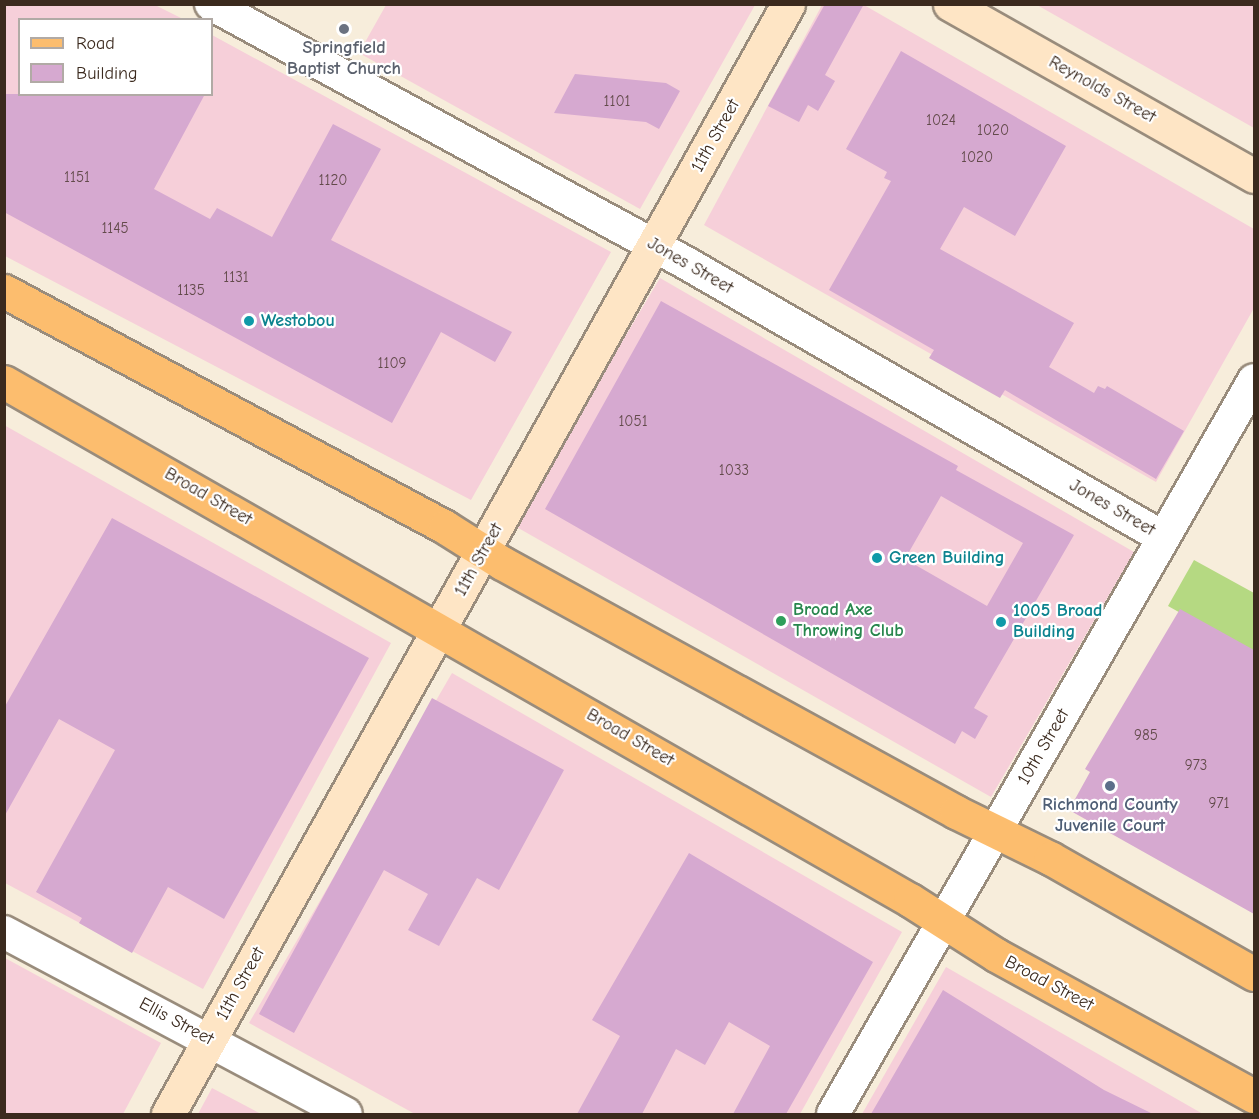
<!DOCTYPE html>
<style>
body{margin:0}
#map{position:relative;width:1259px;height:1119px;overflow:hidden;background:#f7eddb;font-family:"Comic Neue",sans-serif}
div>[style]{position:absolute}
.built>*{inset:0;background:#f6cfd9}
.green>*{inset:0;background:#b5d982}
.building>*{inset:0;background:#d6a9d0}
.roads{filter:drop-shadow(2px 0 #998c7c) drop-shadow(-2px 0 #998c7c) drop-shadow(0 2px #998c7c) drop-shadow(0 -2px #998c7c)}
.minor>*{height:32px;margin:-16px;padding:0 16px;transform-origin:16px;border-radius:16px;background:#fff}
.secondary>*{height:33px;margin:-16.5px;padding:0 16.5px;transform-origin:16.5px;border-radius:16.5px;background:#fee5c5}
.primary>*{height:33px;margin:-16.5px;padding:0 16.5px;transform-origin:16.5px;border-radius:16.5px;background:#fcbd6e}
.dots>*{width:16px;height:16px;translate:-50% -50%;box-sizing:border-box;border:3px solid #fff;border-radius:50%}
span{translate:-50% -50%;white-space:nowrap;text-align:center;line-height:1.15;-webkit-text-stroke:4.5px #fff;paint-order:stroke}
.number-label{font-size:15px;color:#624a4a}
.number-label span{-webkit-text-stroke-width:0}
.worship-label{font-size:18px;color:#5b616d;font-weight:700}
.street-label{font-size:18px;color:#3b2a1e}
.culture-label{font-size:18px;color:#0d838f;font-weight:700}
.left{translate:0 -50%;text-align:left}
.leisure-label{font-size:18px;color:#27864d;font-weight:700}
.service-label{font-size:18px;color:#4e5e75;font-weight:700}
.frame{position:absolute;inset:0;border:6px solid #3b2a1e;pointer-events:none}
.legend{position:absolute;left:18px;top:18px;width:195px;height:78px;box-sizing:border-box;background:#fff;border:2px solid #b1aaa5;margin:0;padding:8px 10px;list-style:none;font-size:18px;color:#3b2a1e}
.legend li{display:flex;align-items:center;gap:12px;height:30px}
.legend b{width:30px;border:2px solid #b1aaa5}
</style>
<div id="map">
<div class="built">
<i style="clip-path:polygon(4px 5px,155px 5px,183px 19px,20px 20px,20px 94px,212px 94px,212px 35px,611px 252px,471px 500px,5px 256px)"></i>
<i style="clip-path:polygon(386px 5px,755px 5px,640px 209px,359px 53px)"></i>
<i style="clip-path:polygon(822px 5px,864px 5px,1254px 229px,1254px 308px,1156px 482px,704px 225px)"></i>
<i style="clip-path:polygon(1037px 5px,1254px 5px,1254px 128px)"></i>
<i style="clip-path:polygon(660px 278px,1134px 552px,991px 797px,513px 525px)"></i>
<i style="clip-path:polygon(4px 425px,391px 643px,203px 989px,5px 883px)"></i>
<i style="clip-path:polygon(452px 673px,902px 932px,800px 1114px,415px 1114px,249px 1023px)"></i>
<i style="clip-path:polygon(5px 958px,161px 1043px,123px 1114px,5px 1114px)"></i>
<i style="clip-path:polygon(946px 967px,1203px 1114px,862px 1114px)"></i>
<i style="clip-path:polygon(212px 1088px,261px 1114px,198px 1114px)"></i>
</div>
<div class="green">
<i style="clip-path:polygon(1194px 560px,1254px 593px,1254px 654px,1168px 606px)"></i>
</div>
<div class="building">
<i style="clip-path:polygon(825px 4px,864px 4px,825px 75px,835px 81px,818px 111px,808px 105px,799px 122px,768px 106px)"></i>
<i style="clip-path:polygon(901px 51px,1066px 146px,1015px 236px,964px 207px,940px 249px,1074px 323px,1049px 367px,1094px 393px,1098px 386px,1105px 389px,1107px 386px,1184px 431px,1156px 479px,1005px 390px,1000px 398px,929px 358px,934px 350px,829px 290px,891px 181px,884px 178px,887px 172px,846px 149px)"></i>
<i style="clip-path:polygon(575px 74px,666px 83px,680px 91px,659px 129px,646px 122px,554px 113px)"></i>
<i style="clip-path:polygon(4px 94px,205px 94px,154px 189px,210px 219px,217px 208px,272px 237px,333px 124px,381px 149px,331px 240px,512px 332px,495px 362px,441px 332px,392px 423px,4px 212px)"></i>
<i style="clip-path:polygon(evenodd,661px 301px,958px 466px,956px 470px,1074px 535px,974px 708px,988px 716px,975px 739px,962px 731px,955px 744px,545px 509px,661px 301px,941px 496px,1023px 543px,987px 606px,905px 559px,941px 496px)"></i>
<i style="clip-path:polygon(112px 518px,369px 658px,224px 919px,168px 887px,132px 953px,79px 923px,82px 918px,36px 892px,115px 750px,59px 719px,4px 817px,4px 708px)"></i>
<i style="clip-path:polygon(1180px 609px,1254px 650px,1254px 914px,1069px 810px,1090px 772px,1085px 769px)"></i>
<i style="clip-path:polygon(432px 698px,564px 770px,499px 890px,477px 878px,439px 946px,408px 930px,428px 894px,384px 870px,294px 1033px,259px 1014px)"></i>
<i style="clip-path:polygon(689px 853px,873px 962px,786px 1114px,733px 1114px,770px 1046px,729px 1022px,705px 1065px,676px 1049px,642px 1114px,577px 1114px,620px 1036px,592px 1020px)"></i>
<i style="clip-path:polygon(943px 990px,1104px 1090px,1153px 1114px,871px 1114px)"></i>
</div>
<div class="roads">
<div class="minor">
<i style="left:211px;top:4px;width:541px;rotate:28.6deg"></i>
<i style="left:686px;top:263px;width:551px;rotate:29.91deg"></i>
<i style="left:4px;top:932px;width:387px;rotate:28deg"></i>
<i style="left:833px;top:1114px;width:846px;rotate:-60.16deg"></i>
</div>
<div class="secondary">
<i style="left:950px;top:4px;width:349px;rotate:29.5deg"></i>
<i style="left:168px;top:1114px;width:1271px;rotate:-60.81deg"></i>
</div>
<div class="primary">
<i style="left:4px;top:291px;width:500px;rotate:28.15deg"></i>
<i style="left:445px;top:527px;width:67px;rotate:32.3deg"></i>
<i style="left:502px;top:563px;width:518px;rotate:28.74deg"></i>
<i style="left:956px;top:812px;width:105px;rotate:26.1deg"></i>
<i style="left:1050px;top:858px;width:235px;rotate:29.6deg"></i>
<i style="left:4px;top:382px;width:1044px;rotate:29.76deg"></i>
<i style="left:910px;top:900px;width:102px;rotate:32.6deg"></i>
<i style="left:996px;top:955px;width:294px;rotate:28.7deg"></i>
</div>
</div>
<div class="dots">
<i style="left:344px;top:29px;background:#6b7280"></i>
<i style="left:249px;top:321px;background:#0f9aa8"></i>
<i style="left:877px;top:558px;background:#0f9aa8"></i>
<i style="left:781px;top:621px;background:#2e9e5b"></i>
<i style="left:1001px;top:622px;background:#0f9aa8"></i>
<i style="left:1110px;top:786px;background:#5c6f8a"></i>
</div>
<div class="number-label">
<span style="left:617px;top:102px">1101</span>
<span style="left:941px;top:121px">1024</span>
<span style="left:993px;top:131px">1020</span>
<span style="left:977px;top:158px">1020</span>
<span style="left:77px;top:178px">1151</span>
<span style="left:333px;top:181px">1120</span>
<span style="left:115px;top:229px">1145</span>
<span style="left:236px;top:278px">1131</span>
<span style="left:191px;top:291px">1135</span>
<span style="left:392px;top:364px">1109</span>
<span style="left:633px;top:422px">1051</span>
<span style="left:734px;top:471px">1033</span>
<span style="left:1146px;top:736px">985</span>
<span style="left:1196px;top:766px">973</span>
<span style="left:1219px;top:804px">971</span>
</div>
<div class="worship-label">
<span style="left:344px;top:59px">Springfield<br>Baptist Church</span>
</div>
<div class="street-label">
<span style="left:1102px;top:90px;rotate:29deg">Reynolds Street</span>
<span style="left:716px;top:136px;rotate:-61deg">11th Street</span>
<span style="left:690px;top:266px;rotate:30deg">Jones Street</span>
<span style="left:208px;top:497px;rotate:30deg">Broad Street</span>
<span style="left:1112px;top:508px;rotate:30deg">Jones Street</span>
<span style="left:479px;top:560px;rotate:-61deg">11th Street</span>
<span style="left:630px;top:738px;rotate:30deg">Broad Street</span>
<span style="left:1044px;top:747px;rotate:-60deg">10th Street</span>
<span style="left:241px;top:984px;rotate:-61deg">11th Street</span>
<span style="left:1049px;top:984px;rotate:28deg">Broad Street</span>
<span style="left:176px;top:1022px;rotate:28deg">Ellis Street</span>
</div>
<div class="culture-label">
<span class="left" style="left:261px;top:321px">Westobou</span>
<span class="left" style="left:889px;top:558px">Green Building</span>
<span class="left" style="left:1013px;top:622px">1005 Broad<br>Building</span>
</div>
<div class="leisure-label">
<span class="left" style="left:793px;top:621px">Broad Axe<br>Throwing Club</span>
</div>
<div class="service-label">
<span style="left:1110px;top:816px">Richmond County<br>Juvenile Court</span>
</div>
<div class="frame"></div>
<ul class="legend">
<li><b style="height:8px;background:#fcbd6e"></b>Road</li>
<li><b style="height:16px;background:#d6a9d0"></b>Building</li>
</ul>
</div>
